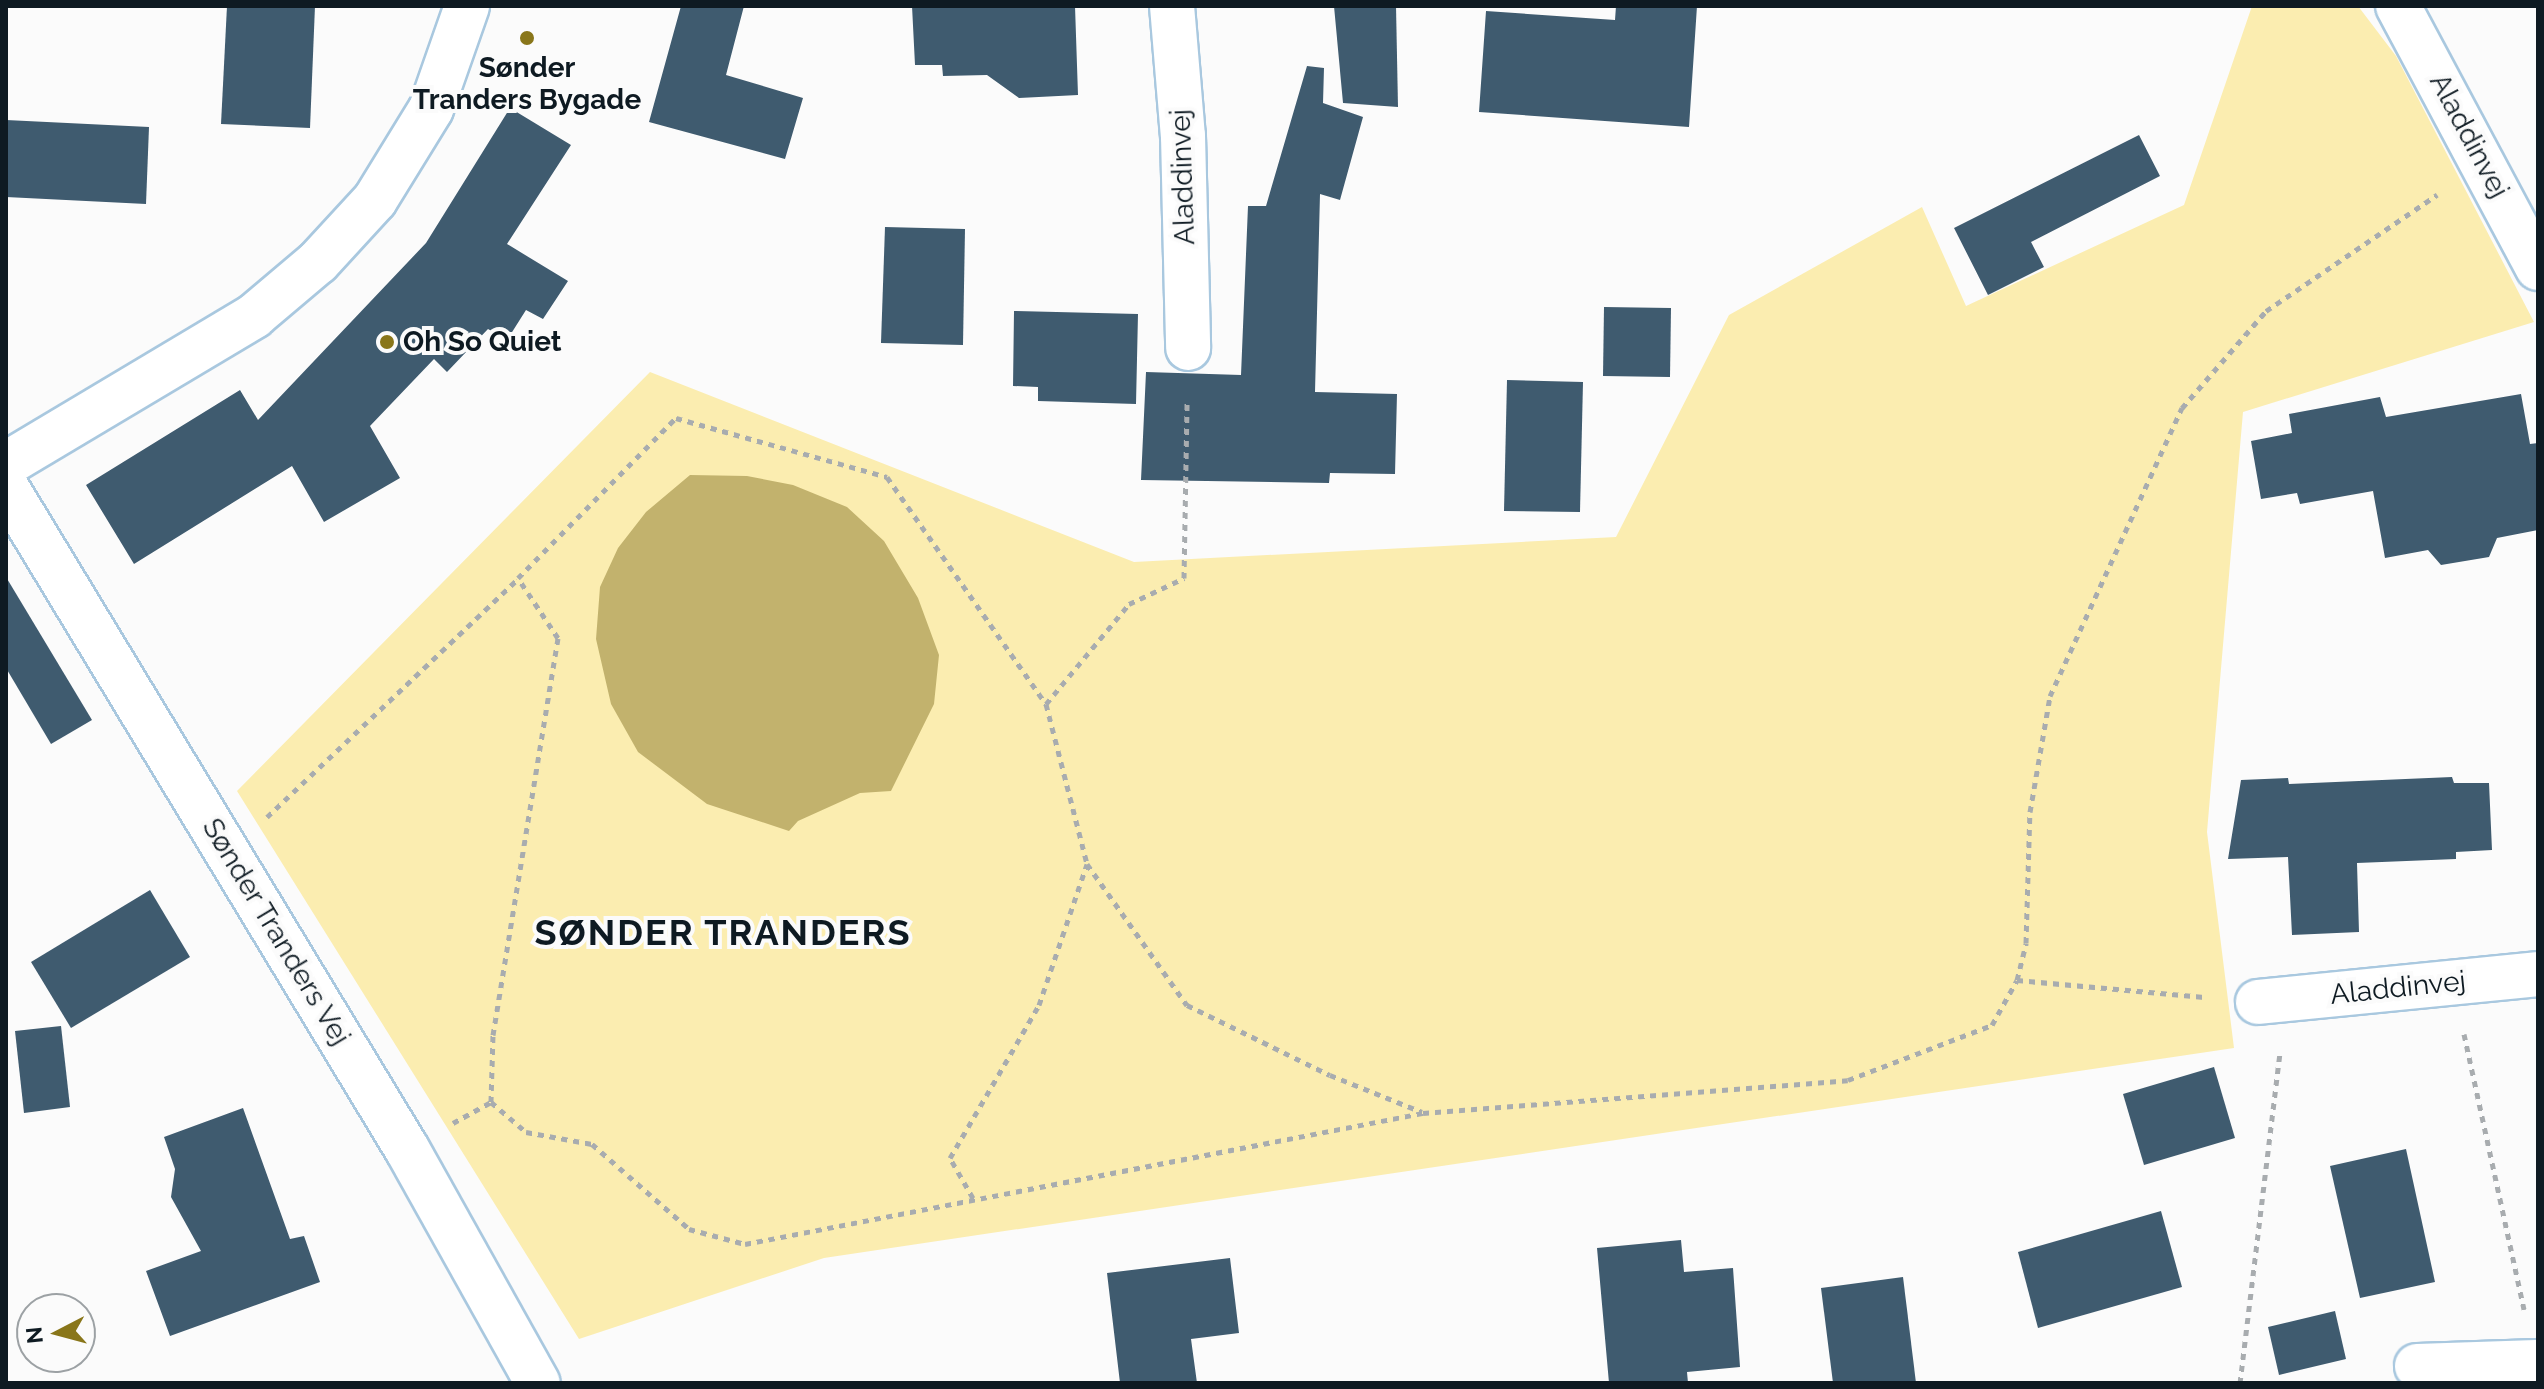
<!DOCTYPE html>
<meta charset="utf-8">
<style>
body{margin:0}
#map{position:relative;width:2544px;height:1389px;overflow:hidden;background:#fbfbfb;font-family:Raleway,sans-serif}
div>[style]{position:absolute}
.green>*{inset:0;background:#fbedb0}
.water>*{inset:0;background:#c2b26d}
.building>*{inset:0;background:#3f5b6f}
.path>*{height:5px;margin-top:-2.5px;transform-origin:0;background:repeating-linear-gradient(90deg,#a8acaf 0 6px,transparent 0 12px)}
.roads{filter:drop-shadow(2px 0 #a9c8df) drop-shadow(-2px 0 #a9c8df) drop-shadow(0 2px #a9c8df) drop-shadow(0 -2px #a9c8df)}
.street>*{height:44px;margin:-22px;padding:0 22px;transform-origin:22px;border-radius:22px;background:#fff}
.dots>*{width:22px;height:22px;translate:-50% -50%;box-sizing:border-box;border:4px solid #fbfbfb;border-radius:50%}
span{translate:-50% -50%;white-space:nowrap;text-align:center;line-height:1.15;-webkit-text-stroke:8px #fbfbfb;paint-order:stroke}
.poi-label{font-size:28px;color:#0e1a22;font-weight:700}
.left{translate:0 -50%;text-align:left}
.street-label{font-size:28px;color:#0e1a22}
.district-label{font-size:36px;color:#0e1a22;font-weight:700;letter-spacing:2px}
.frame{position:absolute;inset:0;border:8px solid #0e1a22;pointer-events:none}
.north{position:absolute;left:16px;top:1293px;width:80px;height:80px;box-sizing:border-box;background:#fbfbfb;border:2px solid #9ca1a4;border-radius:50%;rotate:264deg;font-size:22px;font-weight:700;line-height:32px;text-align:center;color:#0e1a22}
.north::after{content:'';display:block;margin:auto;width:28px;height:36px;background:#89761a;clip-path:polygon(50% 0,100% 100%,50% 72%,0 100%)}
</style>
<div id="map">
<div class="green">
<i style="clip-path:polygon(2252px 6px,2358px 6px,2396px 56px,2534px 322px,2243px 412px,2207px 832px,2234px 1048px,824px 1258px,579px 1339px,237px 791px,650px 372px,1134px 562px,1616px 537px,1729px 315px,1922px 207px,1966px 306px,2184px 205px)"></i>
</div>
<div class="water">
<i style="clip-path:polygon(690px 475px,747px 476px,793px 485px,847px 507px,884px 541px,918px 598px,939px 655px,934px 704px,891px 791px,860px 793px,798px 821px,789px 831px,707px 804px,638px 752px,611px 704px,596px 639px,600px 587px,618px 548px,646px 512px)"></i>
</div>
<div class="building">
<i style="clip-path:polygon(227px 6px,315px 6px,310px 128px,221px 124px)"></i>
<i style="clip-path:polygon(681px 6px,744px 6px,726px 75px,803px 98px,785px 159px,649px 122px)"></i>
<i style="clip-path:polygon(912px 6px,1075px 6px,1078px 95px,1019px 98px,987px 75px,943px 76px,942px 65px,915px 65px)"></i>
<i style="clip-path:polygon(1334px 6px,1396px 6px,1398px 107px,1343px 103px)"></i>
<i style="clip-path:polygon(1616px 6px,1697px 6px,1689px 127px,1479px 112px,1486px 11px,1615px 20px)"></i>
<i style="clip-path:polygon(1307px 66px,1324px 68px,1323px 103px,1363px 117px,1340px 200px,1320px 194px,1315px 392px,1397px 394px,1395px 474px,1330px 473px,1329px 483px,1141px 480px,1146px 372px,1241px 375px,1248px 206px,1266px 206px)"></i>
<i style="clip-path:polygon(510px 108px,571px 145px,507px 244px,568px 281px,543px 319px,526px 310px,507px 340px,488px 329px,447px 372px,434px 359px,370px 426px,400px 478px,324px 522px,292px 466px,134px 564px,86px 485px,240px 390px,258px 420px,426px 243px)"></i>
<i style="clip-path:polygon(6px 120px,149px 127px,146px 204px,6px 197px)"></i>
<i style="clip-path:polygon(2139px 135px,2160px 176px,2031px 242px,2044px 267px,1988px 295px,1954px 228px)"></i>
<i style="clip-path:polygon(885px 227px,965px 229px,963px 345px,881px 343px)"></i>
<i style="clip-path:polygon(1604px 307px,1671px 308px,1670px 377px,1603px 376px)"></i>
<i style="clip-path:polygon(1014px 311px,1138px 314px,1136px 404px,1038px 401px,1038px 387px,1013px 386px)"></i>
<i style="clip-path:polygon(1507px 380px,1583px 382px,1580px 512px,1504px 511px)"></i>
<i style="clip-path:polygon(2521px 394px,2530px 444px,2538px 443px,2538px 530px,2497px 538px,2489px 557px,2441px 565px,2428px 550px,2385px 558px,2373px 491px,2300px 504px,2297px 493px,2261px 499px,2251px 441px,2292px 433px,2289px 414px,2380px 397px,2386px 417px)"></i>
<i style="clip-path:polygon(6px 577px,92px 720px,51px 744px,6px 668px)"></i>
<i style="clip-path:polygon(2452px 777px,2454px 783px,2489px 783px,2492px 850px,2456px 852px,2456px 859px,2357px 863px,2359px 932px,2292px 935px,2288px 857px,2228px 859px,2241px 780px,2288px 778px,2289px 784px)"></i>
<i style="clip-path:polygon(150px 890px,190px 957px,71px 1028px,31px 962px)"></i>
<i style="clip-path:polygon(61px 1026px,70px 1107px,24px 1113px,15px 1031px)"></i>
<i style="clip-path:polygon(2214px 1067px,2235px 1138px,2144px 1165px,2123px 1094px)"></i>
<i style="clip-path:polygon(243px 1108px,290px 1239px,304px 1236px,320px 1282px,170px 1336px,146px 1271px,201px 1251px,171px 1197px,175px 1169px,164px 1137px)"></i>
<i style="clip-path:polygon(2406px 1149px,2435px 1282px,2360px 1298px,2330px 1166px)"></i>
<i style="clip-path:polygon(2161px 1211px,2182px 1287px,2038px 1328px,2018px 1252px)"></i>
<i style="clip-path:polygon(1681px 1240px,1684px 1272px,1733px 1268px,1740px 1367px,1687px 1372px,1688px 1383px,1609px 1383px,1597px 1248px)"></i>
<i style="clip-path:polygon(1230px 1258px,1239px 1333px,1191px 1339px,1197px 1383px,1120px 1383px,1107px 1273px)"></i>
<i style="clip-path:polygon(1903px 1277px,1916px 1383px,1833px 1383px,1821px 1288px)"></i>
<i style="clip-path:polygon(2335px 1311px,2346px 1359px,2279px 1375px,2268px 1327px)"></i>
</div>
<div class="path">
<i style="left:1046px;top:704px;width:165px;rotate:75.6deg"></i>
<i style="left:267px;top:817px;width:346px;rotate:-43.5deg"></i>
<i style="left:2017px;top:980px;width:38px;rotate:-76deg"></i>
<i style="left:2026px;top:943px;width:131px;rotate:-88.3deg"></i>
<i style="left:2030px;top:812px;width:118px;rotate:-80.2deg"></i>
<i style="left:2050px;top:696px;width:317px;rotate:-65.4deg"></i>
<i style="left:2182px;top:408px;width:128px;rotate:-49.1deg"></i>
<i style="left:2266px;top:311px;width:207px;rotate:-34.2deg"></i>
<i style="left:2464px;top:1034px;width:282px;rotate:77.7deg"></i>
<i style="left:491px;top:1102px;width:67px;rotate:-88.3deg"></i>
<i style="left:493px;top:1035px;width:402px;rotate:-80.7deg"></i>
<i style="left:558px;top:638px;width:72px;rotate:-123.7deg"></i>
<i style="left:518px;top:578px;width:225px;rotate:-45.4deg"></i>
<i style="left:676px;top:418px;width:219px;rotate:15.6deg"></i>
<i style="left:887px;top:477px;width:277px;rotate:55deg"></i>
<i style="left:1046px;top:704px;width:130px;rotate:-50.3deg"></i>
<i style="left:1129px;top:604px;width:61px;rotate:-25.3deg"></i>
<i style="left:1184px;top:578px;width:176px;rotate:-89deg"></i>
<i style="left:453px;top:1123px;width:43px;rotate:-28.9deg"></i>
<i style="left:491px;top:1102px;width:46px;rotate:40.6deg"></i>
<i style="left:526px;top:1132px;width:67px;rotate:10.3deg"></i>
<i style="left:592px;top:1144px;width:129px;rotate:41.2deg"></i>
<i style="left:689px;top:1229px;width:58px;rotate:15deg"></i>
<i style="left:745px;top:1244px;width:691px;rotate:-10.94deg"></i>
<i style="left:1423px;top:1113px;width:426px;rotate:-4.4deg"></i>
<i style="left:1848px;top:1080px;width:154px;rotate:-20.9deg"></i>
<i style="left:1992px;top:1025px;width:51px;rotate:-60.9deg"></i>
<i style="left:2017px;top:980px;width:188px;rotate:5.2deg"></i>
<i style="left:973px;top:1198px;width:46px;rotate:-119.9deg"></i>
<i style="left:950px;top:1158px;width:177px;rotate:-59.8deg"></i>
<i style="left:1039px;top:1005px;width:149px;rotate:-71.2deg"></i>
<i style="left:1087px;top:864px;width:173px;rotate:54.7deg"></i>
<i style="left:1187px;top:1005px;width:159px;rotate:26.1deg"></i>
<i style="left:1330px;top:1075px;width:99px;rotate:21.9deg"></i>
<i style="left:2240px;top:1383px;width:333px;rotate:-83.1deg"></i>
</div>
<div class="roads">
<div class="street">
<i style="left:1172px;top:6px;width:130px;rotate:85.2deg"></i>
<i style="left:1183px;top:136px;width:212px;rotate:88.6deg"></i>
<i style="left:2398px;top:6px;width:297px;rotate:61.9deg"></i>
<i style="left:6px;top:464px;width:289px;rotate:-30.8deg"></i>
<i style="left:254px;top:316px;width:84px;rotate:-40.2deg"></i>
<i style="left:318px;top:262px;width:84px;rotate:-47.4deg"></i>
<i style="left:375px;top:200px;width:107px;rotate:-58.4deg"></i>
<i style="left:431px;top:109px;width:109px;rotate:-70.7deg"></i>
<i style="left:6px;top:487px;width:774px;rotate:58.8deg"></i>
<i style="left:407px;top:1149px;width:268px;rotate:60.8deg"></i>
<i style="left:2258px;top:1002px;width:281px;rotate:-5.7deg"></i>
<i style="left:2417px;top:1366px;width:121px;rotate:-1.9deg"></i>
</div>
</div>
<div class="dots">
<i style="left:527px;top:38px;background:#89761a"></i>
<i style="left:387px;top:342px;background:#89761a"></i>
</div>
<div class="poi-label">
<span style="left:527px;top:84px">Sønder<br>Tranders Bygade</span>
<span class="left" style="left:403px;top:342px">Oh So Quiet</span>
</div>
<div class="street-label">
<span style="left:2469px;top:136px;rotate:62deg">Aladdinvej</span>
<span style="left:1183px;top:177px;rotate:-92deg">Aladdinvej</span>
<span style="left:276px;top:932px;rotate:59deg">Sønder Tranders Vej</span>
<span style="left:2398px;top:988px;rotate:-6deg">Aladdinvej</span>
</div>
<div class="district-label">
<span style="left:723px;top:933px">SØNDER TRANDERS</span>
</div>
<div class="frame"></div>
<div class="north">N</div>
</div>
